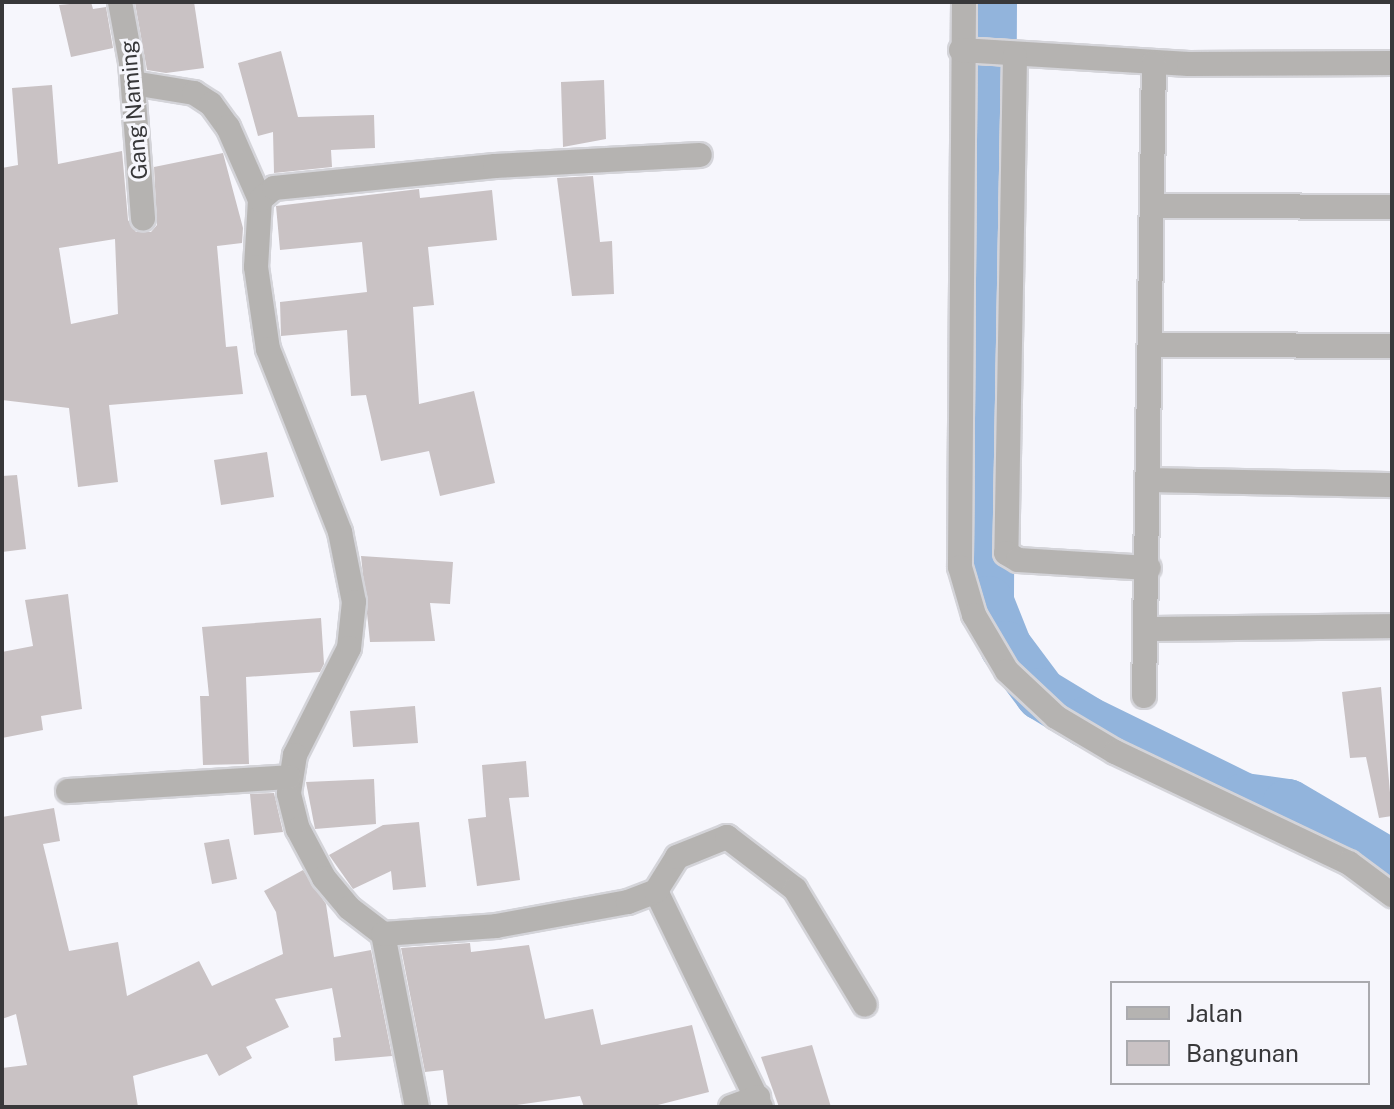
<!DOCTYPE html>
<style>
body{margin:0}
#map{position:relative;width:1394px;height:1109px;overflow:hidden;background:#f6f6fc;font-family:"Public Sans",sans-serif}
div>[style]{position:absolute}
.river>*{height:52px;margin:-26px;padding:0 26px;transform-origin:26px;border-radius:26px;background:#92b4dc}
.building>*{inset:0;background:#c9c2c4}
.roads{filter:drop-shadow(2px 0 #d4d4d9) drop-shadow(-2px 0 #d4d4d9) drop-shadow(0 2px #d4d4d9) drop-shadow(0 -2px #d4d4d9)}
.street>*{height:24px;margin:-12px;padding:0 12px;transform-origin:12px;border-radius:12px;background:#b5b3b1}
span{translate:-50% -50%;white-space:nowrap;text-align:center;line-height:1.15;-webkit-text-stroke:6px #f6f6fc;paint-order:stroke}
.street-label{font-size:22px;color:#38383a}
.frame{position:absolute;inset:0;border:4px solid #38383a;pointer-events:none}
.legend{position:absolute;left:1110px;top:981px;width:260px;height:104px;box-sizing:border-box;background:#f6f6fc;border:2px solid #aaaaae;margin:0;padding:10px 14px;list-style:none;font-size:24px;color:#38383a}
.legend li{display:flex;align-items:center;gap:16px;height:40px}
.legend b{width:40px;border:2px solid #aaaaae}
</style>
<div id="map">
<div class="river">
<i style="left:991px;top:2px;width:600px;rotate:90.29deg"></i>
<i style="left:988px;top:602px;width:48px;rotate:68.2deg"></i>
<i style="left:1006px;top:647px;width:59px;rotate:53.3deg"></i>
<i style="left:1041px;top:694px;width:54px;rotate:31.3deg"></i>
<i style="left:1087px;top:722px;width:175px;rotate:26.1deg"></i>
<i style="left:1244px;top:799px;width:44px;rotate:7.8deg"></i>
<i style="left:1288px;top:805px;width:121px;rotate:30.4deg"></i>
</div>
<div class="building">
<i style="clip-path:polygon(91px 2px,93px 9px,106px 7px,113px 48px,71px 57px,59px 5px)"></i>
<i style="clip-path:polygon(140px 2px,194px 2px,204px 68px,166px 73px,147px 70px,135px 3px)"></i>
<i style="clip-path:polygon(281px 51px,298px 117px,374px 115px,375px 148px,331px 150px,332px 167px,274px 173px,273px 132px,258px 136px,238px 63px)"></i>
<i style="clip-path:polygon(604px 80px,606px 139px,563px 147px,561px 82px)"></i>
<i style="clip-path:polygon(evenodd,52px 85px,58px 164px,122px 151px,128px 220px,136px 232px,151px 232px,157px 225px,154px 167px,223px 153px,243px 228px,242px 243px,217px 246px,226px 347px,237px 346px,243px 394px,109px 405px,118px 482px,78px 487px,69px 408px,2px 400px,2px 168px,18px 165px,12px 88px,52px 85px,115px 239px,118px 314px,71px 324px,59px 248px,115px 239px)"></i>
<i style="clip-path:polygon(593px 176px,600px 242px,612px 241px,614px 294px,572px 296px,557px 178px)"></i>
<i style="clip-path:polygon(419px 189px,420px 198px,492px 190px,497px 240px,428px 247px,434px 305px,413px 307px,419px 404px,474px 391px,495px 483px,440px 496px,429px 451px,381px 461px,366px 395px,351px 396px,347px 330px,281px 336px,280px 302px,367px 292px,362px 242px,280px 250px,276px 206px)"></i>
<i style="clip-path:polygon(267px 452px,274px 497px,221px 505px,214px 460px)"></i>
<i style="clip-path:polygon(17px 475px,26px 549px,2px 552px,2px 476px)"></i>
<i style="clip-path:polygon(361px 556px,453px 562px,450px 604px,430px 603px,435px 641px,370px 642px)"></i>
<i style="clip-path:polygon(68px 594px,82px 709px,41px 716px,43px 730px,2px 738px,2px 652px,33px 646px,25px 600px)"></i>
<i style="clip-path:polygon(321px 618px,324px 664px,320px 672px,246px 677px,249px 764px,203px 765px,200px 696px,209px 696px,202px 627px)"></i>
<i style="clip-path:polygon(1381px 687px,1392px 816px,1379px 818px,1366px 757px,1350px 758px,1342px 692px)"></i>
<i style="clip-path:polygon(415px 706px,418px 743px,353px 747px,350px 711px)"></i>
<i style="clip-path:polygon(526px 761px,529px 797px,509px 798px,520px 880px,477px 886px,468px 819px,486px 817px,482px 765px)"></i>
<i style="clip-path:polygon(374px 779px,376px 824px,315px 829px,306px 782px)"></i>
<i style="clip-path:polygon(274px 793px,283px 832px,254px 835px,250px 794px)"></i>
<i style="clip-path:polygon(54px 808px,60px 841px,43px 844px,69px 951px,118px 942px,127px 996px,199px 961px,212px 986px,283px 954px,276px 912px,264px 891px,303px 870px,326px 904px,334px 957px,371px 950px,392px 1056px,335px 1061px,333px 1038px,341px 1037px,332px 988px,275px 999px,289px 1027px,246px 1047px,252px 1058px,219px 1076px,207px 1054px,133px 1076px,138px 1107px,2px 1107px,2px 1068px,27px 1065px,16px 1014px,2px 1019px,2px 817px)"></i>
<i style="clip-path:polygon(419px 822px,426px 887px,393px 890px,391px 871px,353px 889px,329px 855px,383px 825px)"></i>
<i style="clip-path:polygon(229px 839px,237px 879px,212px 884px,204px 843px)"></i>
<i style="clip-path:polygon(470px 943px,471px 952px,529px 945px,545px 1019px,593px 1009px,601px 1045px,692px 1025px,709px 1092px,650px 1107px,584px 1107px,580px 1096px,502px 1107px,448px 1107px,443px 1070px,425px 1072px,401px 948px)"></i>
<i style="clip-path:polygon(812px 1045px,831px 1107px,779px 1107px,761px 1057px)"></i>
</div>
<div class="roads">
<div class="street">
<i style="left:120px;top:2px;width:61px;rotate:79.6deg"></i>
<i style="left:131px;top:62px;width:157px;rotate:85.6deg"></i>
<i style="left:964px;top:2px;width:565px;rotate:90.41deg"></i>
<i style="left:960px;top:567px;width:50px;rotate:73.7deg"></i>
<i style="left:974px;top:615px;width:65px;rotate:59.5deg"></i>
<i style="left:1007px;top:671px;width:67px;rotate:43.2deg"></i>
<i style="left:1056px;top:717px;width:69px;rotate:30.7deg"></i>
<i style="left:1115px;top:752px;width:259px;rotate:25.4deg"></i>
<i style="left:1349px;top:863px;width:54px;rotate:36.7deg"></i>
<i style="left:961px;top:50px;width:228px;rotate:3.5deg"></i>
<i style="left:1189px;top:64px;width:203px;rotate:-0.3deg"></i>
<i style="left:1015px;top:56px;width:497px;rotate:91deg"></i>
<i style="left:1006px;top:553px;width:14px;rotate:30deg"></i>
<i style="left:1018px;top:560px;width:131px;rotate:3.5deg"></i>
<i style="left:133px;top:83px;width:62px;rotate:9.3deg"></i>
<i style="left:194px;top:93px;width:20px;rotate:33deg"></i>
<i style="left:211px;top:104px;width:29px;rotate:54deg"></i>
<i style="left:228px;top:127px;width:80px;rotate:66.3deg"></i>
<i style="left:260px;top:200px;width:67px;rotate:93.4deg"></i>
<i style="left:256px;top:267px;width:83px;rotate:81.7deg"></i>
<i style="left:268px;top:349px;width:197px;rotate:68.5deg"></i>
<i style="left:340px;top:532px;width:71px;rotate:78.7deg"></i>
<i style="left:354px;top:602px;width:46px;rotate:96.2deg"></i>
<i style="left:349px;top:648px;width:120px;rotate:116.8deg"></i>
<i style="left:295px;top:755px;width:39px;rotate:99deg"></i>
<i style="left:289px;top:794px;width:36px;rotate:76deg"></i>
<i style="left:298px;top:829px;width:55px;rotate:62deg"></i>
<i style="left:324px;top:878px;width:39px;rotate:50deg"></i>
<i style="left:349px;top:908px;width:43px;rotate:37.4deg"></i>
<i style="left:383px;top:934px;width:176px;rotate:78.9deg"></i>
<i style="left:260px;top:200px;width:18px;rotate:-41deg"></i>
<i style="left:274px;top:188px;width:222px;rotate:-5.7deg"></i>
<i style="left:495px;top:166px;width:205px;rotate:-3.1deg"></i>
<i style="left:1155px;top:206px;width:237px;rotate:0.2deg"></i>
<i style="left:1152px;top:345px;width:240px;rotate:0.2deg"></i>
<i style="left:1149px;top:480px;width:243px;rotate:1.2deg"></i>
<i style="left:1146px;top:629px;width:246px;rotate:-0.7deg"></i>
<i style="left:1144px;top:696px;width:634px;rotate:-89.1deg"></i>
<i style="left:68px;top:791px;width:221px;rotate:-3.6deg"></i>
<i style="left:656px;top:891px;width:240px;rotate:64.1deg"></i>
<i style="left:383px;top:934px;width:113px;rotate:-4deg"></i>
<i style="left:496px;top:926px;width:134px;rotate:-10.3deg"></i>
<i style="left:628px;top:902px;width:30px;rotate:-21deg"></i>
<i style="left:656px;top:891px;width:40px;rotate:-58deg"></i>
<i style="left:677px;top:857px;width:54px;rotate:-21.8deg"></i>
<i style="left:727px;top:837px;width:86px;rotate:37.4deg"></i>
<i style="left:795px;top:889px;width:135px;rotate:58.9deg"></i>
<i style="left:731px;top:1107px;width:29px;rotate:-20deg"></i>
</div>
</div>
<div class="street-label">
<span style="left:134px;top:110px;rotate:-95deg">Gang Naming</span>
</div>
<div class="frame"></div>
<ul class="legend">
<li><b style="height:10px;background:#b5b3b1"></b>Jalan</li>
<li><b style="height:22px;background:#c9c2c4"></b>Bangunan</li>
</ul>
</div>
